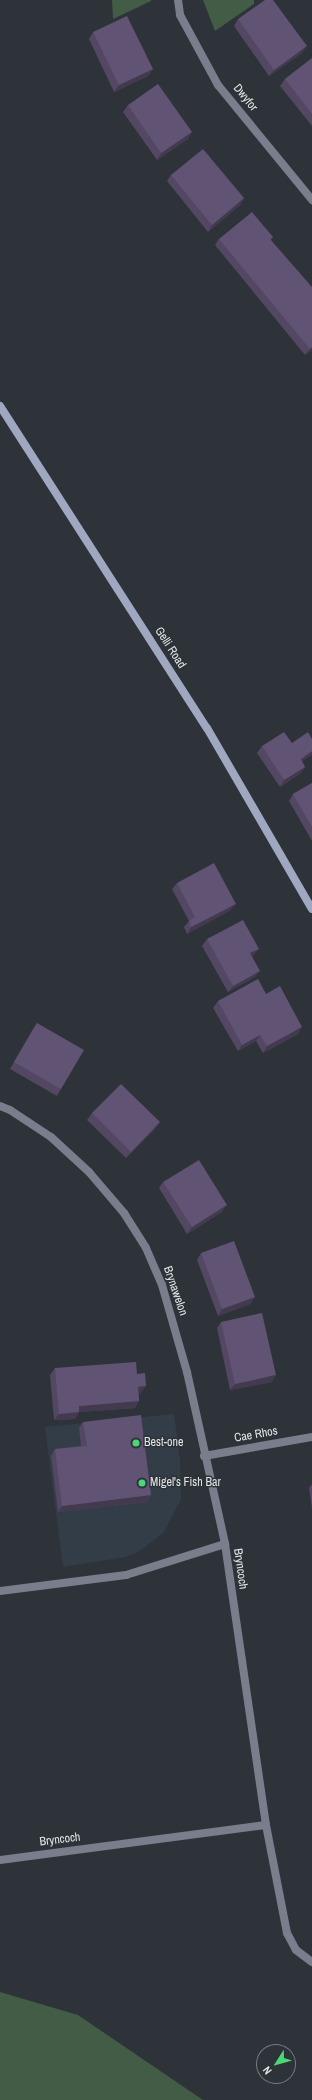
<!DOCTYPE html>
<style>
body{margin:0}
#map{position:relative;width:312px;height:2100px;overflow:hidden;background:#2d3338;font-family:"Archivo Narrow",sans-serif}
div>[style]{position:absolute}
.built>*{inset:0;background:#333d47}
.green>*{inset:0;background:#435c46}
.minor>*{height:8px;margin:-4px;padding:0 4px;transform-origin:4px;border-radius:4px;background:#797d8c}
.secondary>*{height:8px;margin:-4px;padding:0 4px;transform-origin:4px;border-radius:4px;background:#a0a7c0}
.wall>*{inset:0;background:#534763}
.shaded-wall>*{inset:0;background:#443a50}
.building>*{inset:0;background:#615373}
.dots>*{width:11px;height:11px;translate:-50% -50%;box-sizing:border-box;border:2px solid #2d3338;border-radius:50%}
span{translate:-50% -50%;white-space:nowrap;text-align:center;line-height:1.15;-webkit-text-stroke:3px #2d3338;paint-order:stroke}
.street-label{font-size:12px;color:#e1e5e8}
.poi-label{font-size:12px;color:#e1e5e8}
.left{translate:0 -50%;text-align:left}
.north{position:absolute;left:256px;top:2044px;width:40px;height:40px;box-sizing:border-box;background:#2d3338;border:1px solid #757a7e;border-radius:50%;rotate:233deg;font-size:11px;font-weight:700;line-height:16px;text-align:center;color:#e1e5e8}
.north::after{content:'';display:block;margin:auto;width:14px;height:18px;background:#49d778;clip-path:polygon(50% 0,100% 100%,50% 72%,0 100%)}
</style>
<div id="map">
<div class="built">
<i style="clip-path:polygon(174px 1414px,180px 1460px,181px 1499px,164px 1532px,140px 1551px,126px 1557px,63px 1567px,45px 1427px)"></i>
</div>
<div class="green">
<i style="clip-path:polygon(112px 0,151px 0,151px 1px,113px 19px)"></i>
<i style="clip-path:polygon(203px 0,254px 0,254px 4px,215px 31px)"></i>
<i style="clip-path:polygon(0 1992px,78px 2015px,203px 2100px,0 2100px)"></i>
</div>
<div class="minor">
<i style="left:178px;top:0;width:15px;rotate:82deg"></i>
<i style="left:180px;top:15px;width:80px;rotate:61.5deg"></i>
<i style="left:218px;top:85px;width:149px;rotate:50.7deg"></i>
<i style="left:0;top:1106px;width:11px;rotate:22deg"></i>
<i style="left:10px;top:1110px;width:49px;rotate:33.4deg"></i>
<i style="left:51px;top:1137px;width:52px;rotate:42.6deg"></i>
<i style="left:89px;top:1172px;width:54px;rotate:49.5deg"></i>
<i style="left:124px;top:1213px;width:41px;rotate:57.8deg"></i>
<i style="left:146px;top:1248px;width:40px;rotate:66.6deg"></i>
<i style="left:162px;top:1285px;width:91px;rotate:74deg"></i>
<i style="left:187px;top:1372px;width:176px;rotate:77.5deg"></i>
<i style="left:225px;top:1544px;width:284px;rotate:81.7deg"></i>
<i style="left:266px;top:1825px;width:110px;rotate:79deg"></i>
<i style="left:287px;top:1933px;width:19px;rotate:62deg"></i>
<i style="left:296px;top:1950px;width:20px;rotate:37deg"></i>
<i style="left:204px;top:1456px;width:110px;rotate:-10deg"></i>
<i style="left:0;top:1591px;width:127px;rotate:-7.2deg"></i>
<i style="left:126px;top:1575px;width:104px;rotate:-17.4deg"></i>
<i style="left:0;top:1860px;width:268px;rotate:-7.5deg"></i>
</div>
<div class="secondary">
<i style="left:0;top:406px;width:383px;rotate:57.3deg"></i>
<i style="left:207px;top:728px;width:209px;rotate:59.9deg"></i>
</div>
<div class="wall">
<i style="clip-path:polygon(238px 19px,302px 53px,269px 76px,234px 26px)"></i>
<i style="clip-path:polygon(93px 32px,153px 69px,148px 76px,114px 92px,89px 39px)"></i>
<i style="clip-path:polygon(312px 58px,312px 126px,280px 86px,285px 79px)"></i>
<i style="clip-path:polygon(128px 105px,188px 139px,157px 160px,123px 112px)"></i>
<i style="clip-path:polygon(171px 175px,244px 198px,240px 205px,208px 232px,167px 181px)"></i>
<i style="clip-path:polygon(273px 237px,271px 240px,312px 350px,305px 355px,215px 245px,219px 239px)"></i>
<i style="clip-path:polygon(312px 739px,312px 755px,302px 761px,305px 767px,301px 773px,280px 787px,257px 753px,262px 746px,292px 743px)"></i>
<i style="clip-path:polygon(312px 783px,312px 841px,289px 801px,293px 794px)"></i>
<i style="clip-path:polygon(177px 883px,231px 910px,187px 934px,184px 927px,189px 921px,172px 889px)"></i>
<i style="clip-path:polygon(207px 939px,254px 955px,252px 956px,255px 977px,228px 992px,202px 946px)"></i>
<i style="clip-path:polygon(266px 994px,298px 1034px,263px 1053px,256px 1041px,238px 1051px,213px 1008px,218px 1001px)"></i>
<i style="clip-path:polygon(37px 1023px,61px 1089px,57px 1096px,10px 1069px,33px 1029px)"></i>
<i style="clip-path:polygon(92px 1113px,155px 1129px,126px 1158px,87px 1120px)"></i>
<i style="clip-path:polygon(163px 1182px,222px 1212px,187px 1234px,159px 1188px)"></i>
<i style="clip-path:polygon(201px 1253px,255px 1297px,250px 1304px,218px 1316px,197px 1260px)"></i>
<i style="clip-path:polygon(221px 1322px,272px 1382px,230px 1390px,217px 1328px)"></i>
<i style="clip-path:polygon(55px 1368px,137px 1374px,141px 1393px,139px 1393px,139px 1401px,135px 1408px,79px 1412px,75px 1419px,54px 1420px,50px 1375px)"></i>
<i style="clip-path:polygon(83px 1422px,151px 1495px,147px 1502px,58px 1512px,51px 1456px,55px 1449px,81px 1446px,79px 1428px)"></i>
<i style="clip-path:polygon(312px 1484px,312px 1509px,309px 1488px)"></i>
</div>
<div class="shaded-wall">
<i style="clip-path:polygon(307px 46px,302px 53px,269px 76px,274px 70px)"></i>
<i style="clip-path:polygon(153px 69px,148px 76px,114px 92px,119px 85px)"></i>
<i style="clip-path:polygon(192px 132px,188px 139px,157px 160px,161px 153px)"></i>
<i style="clip-path:polygon(244px 198px,240px 205px,208px 232px,212px 225px)"></i>
<i style="clip-path:polygon(312px 347px,312px 350px,305px 355px,310px 349px)"></i>
<i style="clip-path:polygon(312px 751px,312px 755px,296px 765px,301px 759px)"></i>
<i style="clip-path:polygon(305px 767px,301px 773px,280px 787px,284px 780px)"></i>
<i style="clip-path:polygon(236px 904px,231px 910px,187px 934px,191px 927px)"></i>
<i style="clip-path:polygon(259px 949px,254px 955px,245px 960px,250px 953px)"></i>
<i style="clip-path:polygon(260px 971px,255px 977px,228px 992px,233px 986px)"></i>
<i style="clip-path:polygon(302px 1027px,298px 1034px,263px 1053px,267px 1046px)"></i>
<i style="clip-path:polygon(260px 1035px,256px 1041px,238px 1051px,242px 1045px)"></i>
<i style="clip-path:polygon(160px 1122px,155px 1129px,126px 1158px,131px 1152px)"></i>
<i style="clip-path:polygon(227px 1205px,222px 1212px,187px 1234px,192px 1227px)"></i>
<i style="clip-path:polygon(255px 1297px,250px 1304px,218px 1316px,222px 1309px)"></i>
<i style="clip-path:polygon(276px 1375px,272px 1382px,230px 1390px,235px 1384px)"></i>
<i style="clip-path:polygon(146px 1386px,141px 1393px,134px 1394px,138px 1387px)"></i>
<i style="clip-path:polygon(139px 1401px,135px 1408px,79px 1412px,75px 1419px,54px 1420px,59px 1414px,79px 1406px)"></i>
<i style="clip-path:polygon(151px 1495px,147px 1502px,58px 1512px,62px 1506px)"></i>
</div>
<div class="building">
<i style="clip-path:polygon(265px 0,273px 0,307px 46px,274px 70px,238px 19px)"></i>
<i style="clip-path:polygon(127px 16px,153px 69px,119px 85px,93px 32px)"></i>
<i style="clip-path:polygon(312px 58px,312px 114px,285px 79px)"></i>
<i style="clip-path:polygon(158px 84px,192px 132px,161px 153px,128px 105px)"></i>
<i style="clip-path:polygon(203px 149px,244px 198px,212px 225px,171px 175px)"></i>
<i style="clip-path:polygon(252px 212px,273px 237px,270px 239px,312px 287px,312px 347px,310px 349px,219px 239px)"></i>
<i style="clip-path:polygon(284px 732px,292px 743px,308px 732px,312px 739px,312px 751px,301px 759px,305px 767px,284px 780px,262px 746px)"></i>
<i style="clip-path:polygon(312px 783px,312px 827px,293px 794px)"></i>
<i style="clip-path:polygon(214px 863px,236px 904px,191px 927px,189px 921px,195px 917px,177px 883px)"></i>
<i style="clip-path:polygon(243px 920px,259px 949px,250px 953px,260px 971px,233px 986px,207px 939px)"></i>
<i style="clip-path:polygon(258px 979px,266px 994px,280px 986px,302px 1027px,267px 1046px,260px 1035px,242px 1045px,218px 1001px)"></i>
<i style="clip-path:polygon(37px 1023px,84px 1050px,61px 1089px,14px 1062px)"></i>
<i style="clip-path:polygon(121px 1084px,160px 1122px,131px 1152px,92px 1113px)"></i>
<i style="clip-path:polygon(199px 1160px,227px 1205px,192px 1227px,163px 1182px)"></i>
<i style="clip-path:polygon(234px 1241px,255px 1297px,222px 1309px,201px 1253px)"></i>
<i style="clip-path:polygon(262px 1313px,276px 1375px,235px 1384px,221px 1322px)"></i>
<i style="clip-path:polygon(136px 1362px,137px 1374px,145px 1373px,146px 1386px,138px 1387px,139px 1401px,79px 1406px,79px 1412px,59px 1414px,55px 1368px)"></i>
<i style="clip-path:polygon(141px 1415px,151px 1495px,62px 1506px,55px 1449px,87px 1446px,83px 1422px)"></i>
</div>
<div class="dots">
<i style="left:136px;top:1443px;background:#49d778"></i>
<i style="left:142px;top:1483px;background:#49d778"></i>
</div>
<div class="street-label">
<span style="left:245px;top:98px;rotate:51deg">Dwyfor</span>
<span style="left:170px;top:648px;rotate:57deg">Gelli Road</span>
<span style="left:175px;top:1291px;rotate:71deg">Brynawelon</span>
<span style="left:256px;top:1435px;rotate:-10deg">Cae Rhos</span>
<span style="left:240px;top:1569px;rotate:82deg">Bryncoch</span>
<span style="left:60px;top:1840px;rotate:-7deg">Bryncoch</span>
</div>
<div class="poi-label">
<span class="left" style="left:144px;top:1443px">Best-one</span>
<span class="left" style="left:150px;top:1483px">Migel's Fish Bar</span>
</div>
<div class="north">N</div>
</div>
